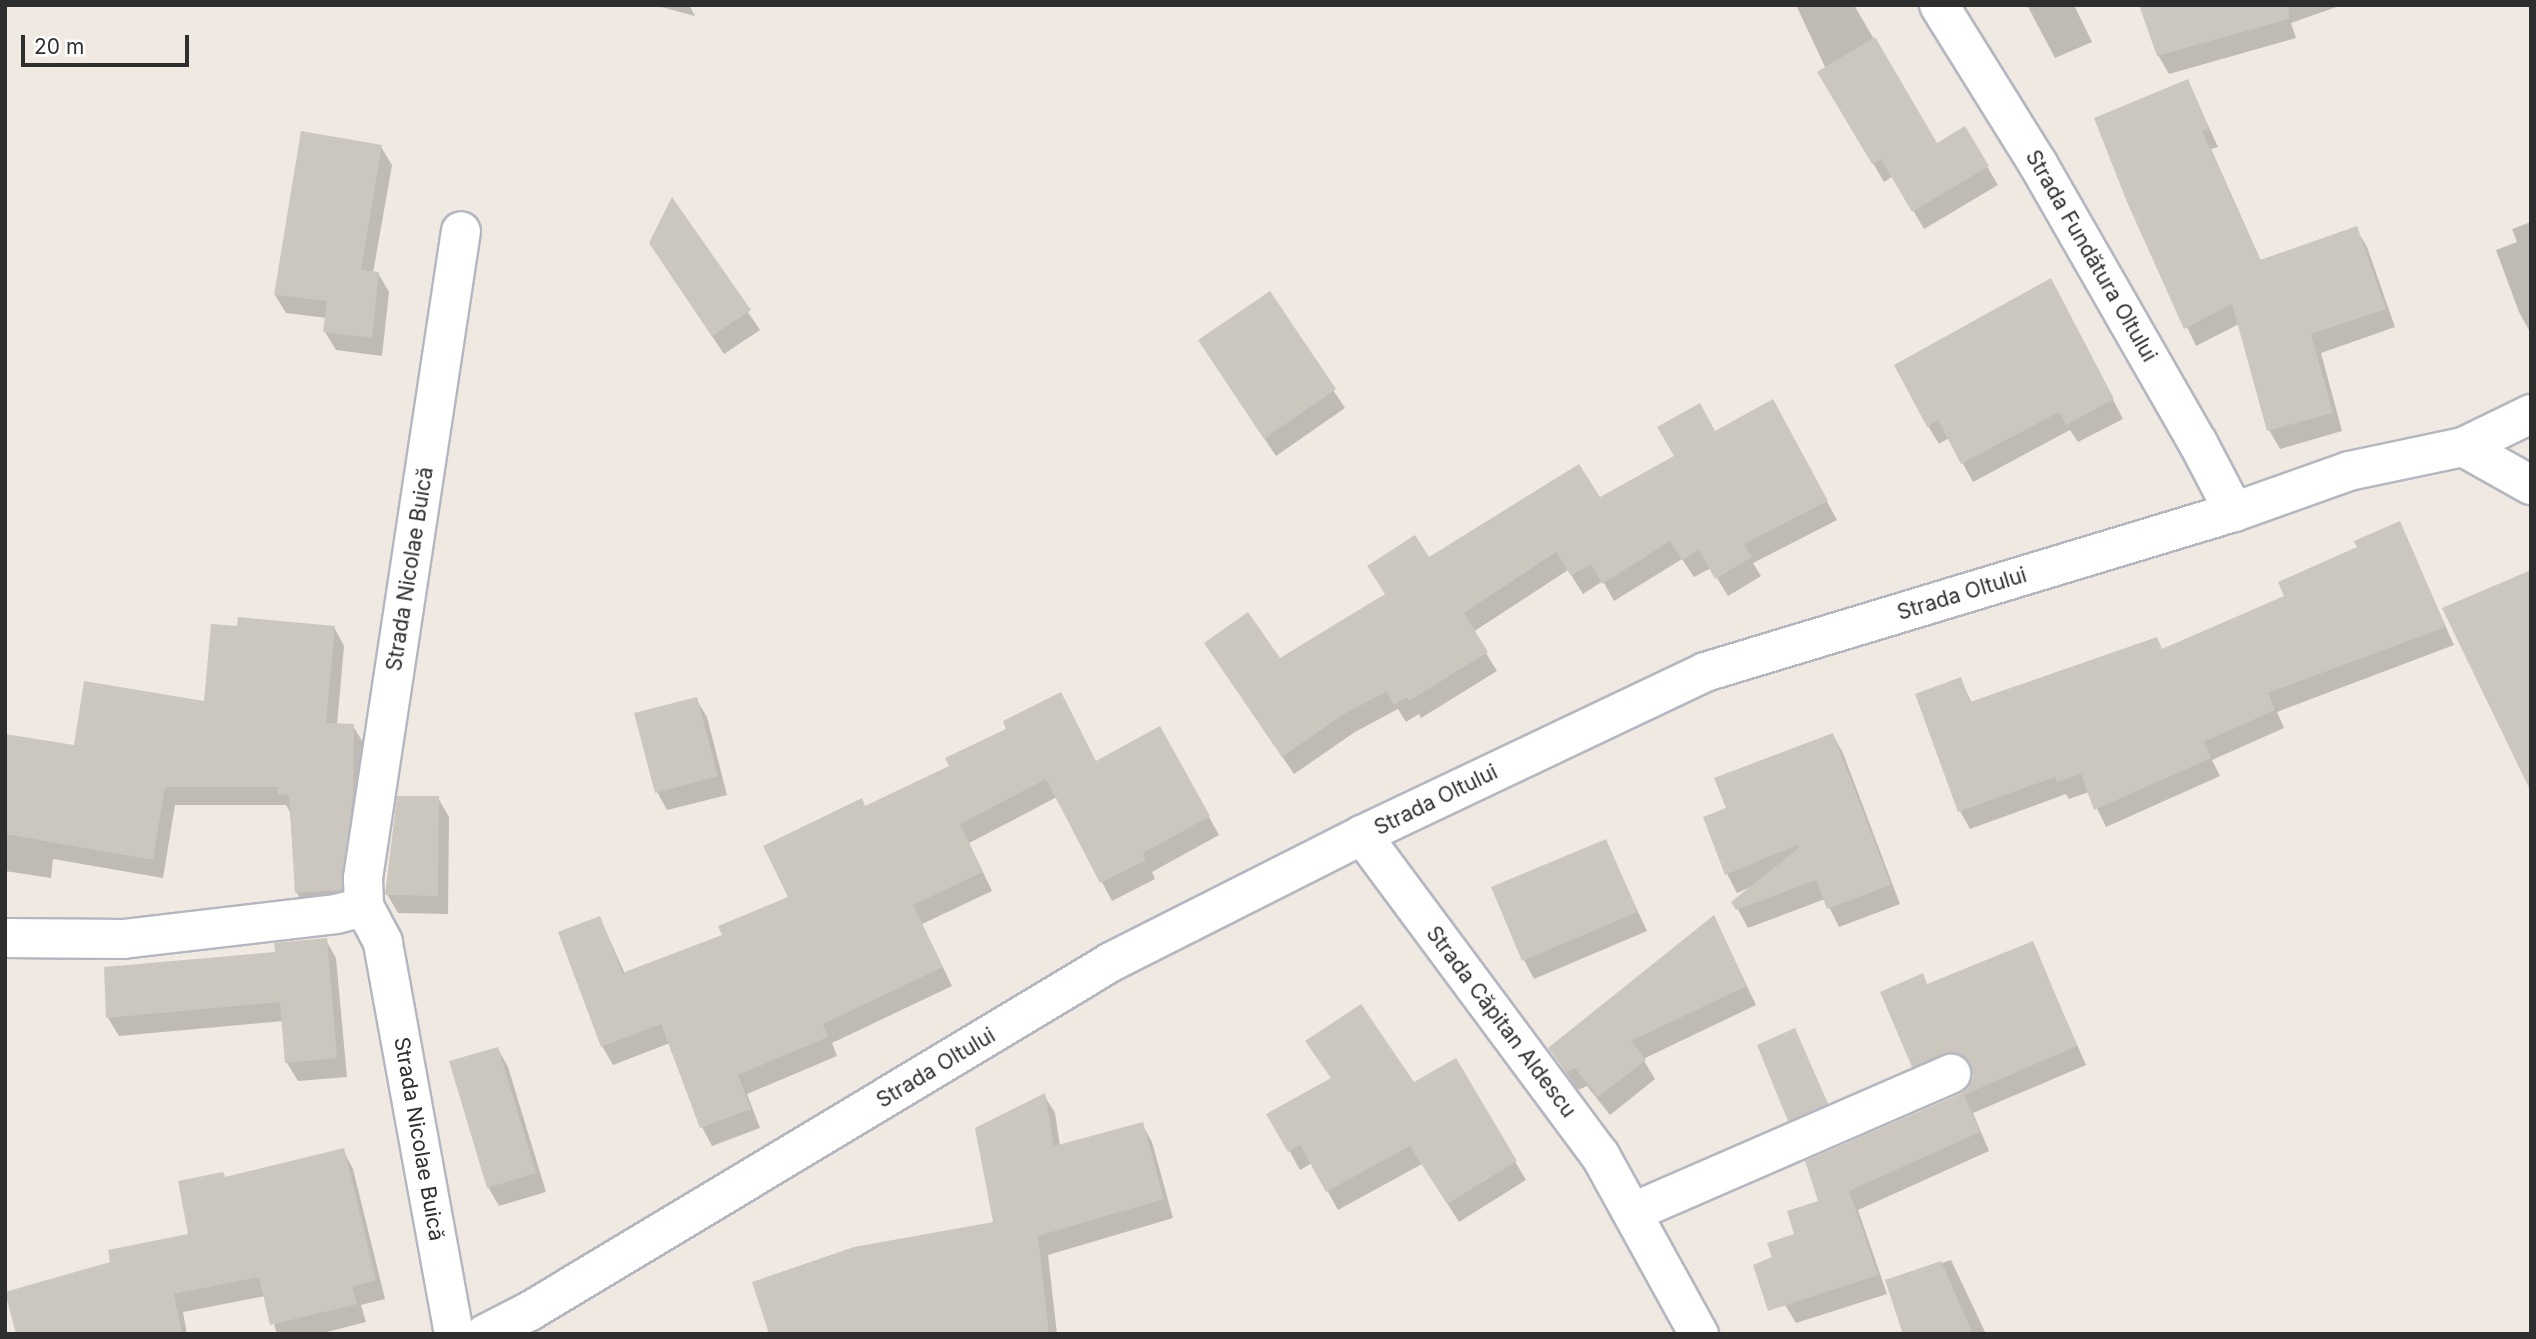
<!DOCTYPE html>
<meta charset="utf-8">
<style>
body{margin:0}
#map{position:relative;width:2536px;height:1339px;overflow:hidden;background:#efe9e1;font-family:Inter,sans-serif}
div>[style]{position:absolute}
.shadow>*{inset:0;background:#0003}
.building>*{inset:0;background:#cbc7bf}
.roads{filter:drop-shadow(2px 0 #b4b7c1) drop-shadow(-2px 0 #b4b7c1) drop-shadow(0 2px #b4b7c1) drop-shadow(0 -2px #b4b7c1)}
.minor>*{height:38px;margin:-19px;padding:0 19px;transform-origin:19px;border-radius:19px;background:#fff}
span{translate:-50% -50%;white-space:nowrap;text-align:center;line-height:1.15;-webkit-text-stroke:5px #fff;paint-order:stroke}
.street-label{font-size:21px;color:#2e2e2e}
.frame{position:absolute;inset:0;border:7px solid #2e2e2e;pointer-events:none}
.scale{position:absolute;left:21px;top:35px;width:168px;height:32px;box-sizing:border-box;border:4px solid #2e2e2e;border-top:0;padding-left:9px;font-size:21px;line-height:24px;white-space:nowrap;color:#2e2e2e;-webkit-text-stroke:5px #fff;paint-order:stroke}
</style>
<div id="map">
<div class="shadow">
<i style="clip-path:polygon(654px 5px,689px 5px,695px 16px)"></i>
<i style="clip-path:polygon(1796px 5px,1854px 5px,1936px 145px,1965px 129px,1998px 185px,1924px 229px,1893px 176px,1884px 182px,1820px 72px,1826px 69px)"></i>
<i style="clip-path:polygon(2027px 5px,2074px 5px,2092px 42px,2055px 58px)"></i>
<i style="clip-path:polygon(2141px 5px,2342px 5px,2291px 23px,2296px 38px,2169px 74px,2158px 55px)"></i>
<i style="clip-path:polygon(2188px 81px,2218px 147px,2211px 149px,2261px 261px,2356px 228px,2367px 247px,2395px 327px,2321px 353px,2342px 431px,2280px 449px,2269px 430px,2239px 324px,2196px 346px,2128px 201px)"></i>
<i style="clip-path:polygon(381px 147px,392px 165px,373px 273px,378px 273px,389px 292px,382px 356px,336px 350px,325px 332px,327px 318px,286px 313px,275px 295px)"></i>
<i style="clip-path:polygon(673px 201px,760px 330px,724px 354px,662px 262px)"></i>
<i style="clip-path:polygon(2531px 222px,2531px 330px,2529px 330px,2519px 312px,2496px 250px,2517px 242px,2512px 229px)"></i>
<i style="clip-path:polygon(1269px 293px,1345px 408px,1276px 456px,1211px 359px)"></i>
<i style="clip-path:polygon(2061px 299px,2123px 419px,2078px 442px,2070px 430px,1973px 482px,1949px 438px,1939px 444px,1928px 426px)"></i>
<i style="clip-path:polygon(1783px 420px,1837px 520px,1753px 563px,1761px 576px,1728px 596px,1711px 568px,1694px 577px,1682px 559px,1614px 601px,1603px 581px,1583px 594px,1568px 570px,1473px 632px,1497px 671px,1421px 718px,1419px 714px,1406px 722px,1398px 709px,1355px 732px,1294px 774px,1217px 661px,1279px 660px,1386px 595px,1429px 560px,1599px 499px,1715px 433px)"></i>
<i style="clip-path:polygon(2399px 524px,2454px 645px,2277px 712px,2284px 728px,2212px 760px,2220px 776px,2106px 827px,2089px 792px,2069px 799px,2066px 794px,1970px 829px,1960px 811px,1917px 695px,1960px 679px,1972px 703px,2163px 650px,2287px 597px)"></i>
<i style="clip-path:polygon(334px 627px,344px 646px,337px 725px,353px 726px,364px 744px,363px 816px,351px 908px,307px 911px,297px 893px,290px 812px,286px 805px,175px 805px,163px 878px,53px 859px,51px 878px,5px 871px,5px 736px,75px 747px,206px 703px,238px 628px)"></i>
<i style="clip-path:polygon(696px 699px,707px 717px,727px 795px,667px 810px,657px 792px)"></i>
<i style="clip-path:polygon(1833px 735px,1843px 753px,1900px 904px,1839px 927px,1825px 899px,1748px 928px,1734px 902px,1751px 887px,1737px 893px,1727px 874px,1728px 809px)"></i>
<i style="clip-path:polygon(1170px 746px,1219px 835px,1152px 872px,1155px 879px,1112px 901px,1057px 797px,969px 843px,992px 891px,922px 924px,952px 986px,832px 1043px,837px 1056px,747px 1094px,760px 1128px,712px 1146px,702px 1127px,670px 1043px,613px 1065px,602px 1046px,600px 918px,625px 974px,725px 936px,790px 898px,865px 808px)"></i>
<i style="clip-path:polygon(438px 798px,449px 817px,448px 914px,398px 913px,387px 894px)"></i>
<i style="clip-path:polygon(1605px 841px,1647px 931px,1534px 979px,1524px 960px)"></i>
<i style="clip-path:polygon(1714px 918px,1756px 1005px,1643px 1059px,1655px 1079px,1610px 1115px,1587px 1086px,1578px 1090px,1550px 1049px)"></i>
<i style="clip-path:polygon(326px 940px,336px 958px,347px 1077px,298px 1081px,287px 1063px,283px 1021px,119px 1036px,108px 1018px,277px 954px)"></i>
<i style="clip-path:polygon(2032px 943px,2086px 1065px,1973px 1113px,1989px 1151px,1858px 1210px,1887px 1294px,1796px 1323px,1785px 1305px,1774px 1258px,1796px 1235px,1820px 1202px,1970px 1089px,1974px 1077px,1974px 1074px,1966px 1070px,1924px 1085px,1914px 1066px,1928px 985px)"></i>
<i style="clip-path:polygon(1794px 1030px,1837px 1123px,1801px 1138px,1790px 1120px)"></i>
<i style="clip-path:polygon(498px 1049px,508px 1067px,546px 1192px,499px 1206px,488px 1187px)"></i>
<i style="clip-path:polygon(1455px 1060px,1526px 1180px,1459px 1222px,1422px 1164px,1338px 1210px,1312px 1163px,1300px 1170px,1269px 1114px,1332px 1079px,1414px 1085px)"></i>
<i style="clip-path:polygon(1044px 1095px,1055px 1113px,1060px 1146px,1142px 1124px,1152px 1142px,1173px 1218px,1048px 1255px,1057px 1334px,771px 1334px,995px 1223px)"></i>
<i style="clip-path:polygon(343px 1150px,353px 1169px,385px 1299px,361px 1305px,366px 1322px,319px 1334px,277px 1334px,265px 1296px,183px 1312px,187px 1334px,18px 1334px,112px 1263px,190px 1235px,225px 1179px)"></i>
<i style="clip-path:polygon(1951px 1260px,1986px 1334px,1903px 1334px,1887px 1281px)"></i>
</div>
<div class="building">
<i style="clip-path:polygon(2139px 5px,2288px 5px,2289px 19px,2157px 56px)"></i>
<i style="clip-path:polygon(1875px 37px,1937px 143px,1965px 126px,1989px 166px,1912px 212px,1881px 159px,1872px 164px,1817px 72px)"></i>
<i style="clip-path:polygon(2188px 79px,2209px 128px,2202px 131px,2260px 260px,2357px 226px,2386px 309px,2311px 334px,2333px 413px,2267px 431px,2232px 304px,2184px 329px,2127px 202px,2094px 118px)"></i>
<i style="clip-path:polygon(301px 131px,382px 145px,361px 270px,379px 272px,372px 338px,323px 332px,327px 301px,274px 295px)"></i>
<i style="clip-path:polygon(672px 197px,751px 310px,712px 336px,649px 243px)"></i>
<i style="clip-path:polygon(2051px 278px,2114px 399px,2066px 425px,2059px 412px,1961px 464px,1938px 420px,1927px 427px,1894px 365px)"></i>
<i style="clip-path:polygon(1270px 291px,1336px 389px,1264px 439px,1198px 340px)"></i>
<i style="clip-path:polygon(1773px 399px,1828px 501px,1744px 544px,1752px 557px,1715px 579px,1699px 550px,1682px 560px,1670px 541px,1602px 584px,1591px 564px,1571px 576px,1556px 552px,1464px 613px,1488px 652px,1409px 701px,1407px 697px,1394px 705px,1386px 692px,1344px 714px,1282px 757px,1204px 643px,1248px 612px,1280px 658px,1385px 594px,1367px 566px,1415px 535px,1429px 557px,1579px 464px,1600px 497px,1674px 456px,1657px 427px,1700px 403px,1715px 431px)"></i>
<i style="clip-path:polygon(2400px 521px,2446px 627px,2268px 693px,2275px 710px,2204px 742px,2211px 758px,2094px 810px,2081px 774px,2057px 782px,2055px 777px,1958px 812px,1915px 694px,1961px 677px,1970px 702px,2157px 637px,2162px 649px,2284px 596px,2278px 582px,2357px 547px,2354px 541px)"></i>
<i style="clip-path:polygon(2531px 570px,2531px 792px,2442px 608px)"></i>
<i style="clip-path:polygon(238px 617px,335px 626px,326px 723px,354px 724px,353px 796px,342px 890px,295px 893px,289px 795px,278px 794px,278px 787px,165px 787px,153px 860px,5px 834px,5px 734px,74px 745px,84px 681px,204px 701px,211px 624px,237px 626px)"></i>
<i style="clip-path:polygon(1061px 692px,1096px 761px,1160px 726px,1210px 816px,1143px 853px,1146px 860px,1100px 883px,1046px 779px,960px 824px,983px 872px,913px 905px,943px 967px,823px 1024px,828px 1037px,738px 1075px,751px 1109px,700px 1128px,661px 1024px,601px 1047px,558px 932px,600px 916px,622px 973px,722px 935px,718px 926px,788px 897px,763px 846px,862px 798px,865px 806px,949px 766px,945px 758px,1006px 729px,1003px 721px)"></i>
<i style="clip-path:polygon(697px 697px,718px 776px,655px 793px,634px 713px)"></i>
<i style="clip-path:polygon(1833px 733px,1891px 885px,1827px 909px,1816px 880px,1736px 910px,1731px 902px,1799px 848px,1797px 845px,1725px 875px,1703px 817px,1726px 808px,1714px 778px)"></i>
<i style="clip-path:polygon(397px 796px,439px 796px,438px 896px,385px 895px)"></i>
<i style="clip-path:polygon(1606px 839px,1638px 912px,1522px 961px,1491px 887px)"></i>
<i style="clip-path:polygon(1714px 915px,1747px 986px,1631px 1041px,1646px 1060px,1598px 1097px,1575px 1068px,1566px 1072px,1548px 1048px)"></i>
<i style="clip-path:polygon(327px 938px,337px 1058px,285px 1063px,280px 1002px,106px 1018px,104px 967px,275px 952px,274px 943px)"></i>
<i style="clip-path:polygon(2033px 941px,2077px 1046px,1964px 1095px,1980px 1132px,1849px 1191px,1878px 1275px,1768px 1311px,1753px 1265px,1772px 1257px,1767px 1243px,1794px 1234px,1787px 1211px,1818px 1201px,1805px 1161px,1960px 1094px,1968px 1088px,1973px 1077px,1971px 1065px,1963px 1056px,1954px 1052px,1942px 1054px,1912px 1067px,1880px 992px,1923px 973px,1927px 984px)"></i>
<i style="clip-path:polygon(1361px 1004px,1414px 1082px,1456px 1058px,1517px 1161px,1447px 1204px,1410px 1146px,1326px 1192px,1300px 1145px,1288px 1152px,1266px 1114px,1331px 1078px,1305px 1041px)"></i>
<i style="clip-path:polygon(1795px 1028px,1828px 1104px,1788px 1121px,1757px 1045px)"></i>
<i style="clip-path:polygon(498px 1047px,536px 1173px,487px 1188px,449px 1061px)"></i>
<i style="clip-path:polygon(1045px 1093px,1054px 1146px,1143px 1122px,1164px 1199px,1038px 1236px,1049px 1334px,769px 1334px,752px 1282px,854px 1247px,993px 1222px,975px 1128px)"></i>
<i style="clip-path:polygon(344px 1148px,376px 1280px,352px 1287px,357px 1304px,270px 1325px,259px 1277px,174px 1294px,182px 1334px,16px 1334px,5px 1292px,110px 1262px,108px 1250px,188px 1234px,178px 1181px,223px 1172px,225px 1177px)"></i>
<i style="clip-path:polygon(1941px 1261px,1973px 1334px,1903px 1334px,1885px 1280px)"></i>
</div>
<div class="roads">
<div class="minor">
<i style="left:1939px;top:5px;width:187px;rotate:58.1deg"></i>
<i style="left:2038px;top:164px;width:322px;rotate:60.2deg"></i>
<i style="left:2198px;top:443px;width:78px;rotate:62.4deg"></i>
<i style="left:2463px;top:447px;width:76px;rotate:-25.9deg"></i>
<i style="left:1362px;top:835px;width:399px;rotate:53.4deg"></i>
<i style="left:1600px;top:1155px;width:205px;rotate:61.1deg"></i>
<i style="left:5px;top:938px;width:118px;rotate:0.5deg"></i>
<i style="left:123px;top:939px;width:214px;rotate:-6.7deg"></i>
<i style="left:336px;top:914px;width:29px;rotate:-14deg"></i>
<i style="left:1633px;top:1212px;width:347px;rotate:-23.5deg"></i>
<i style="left:454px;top:1334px;width:398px;rotate:-100.3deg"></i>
<i style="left:383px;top:942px;width:40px;rotate:-118deg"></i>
<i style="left:364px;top:907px;width:29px;rotate:-92deg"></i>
<i style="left:363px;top:878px;width:654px;rotate:-81.39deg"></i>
<i style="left:485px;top:1334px;width:51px;rotate:-27.1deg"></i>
<i style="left:530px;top:1311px;width:678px;rotate:-30.99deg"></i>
<i style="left:1111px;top:962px;width:281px;rotate:-26.8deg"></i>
<i style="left:1362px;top:835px;width:380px;rotate:-25.4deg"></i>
<i style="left:1705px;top:672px;width:553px;rotate:-16.83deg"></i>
<i style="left:2234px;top:512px;width:122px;rotate:-19.6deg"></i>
<i style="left:2349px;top:471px;width:116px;rotate:-11.9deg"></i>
<i style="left:2463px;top:447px;width:78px;rotate:29.2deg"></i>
</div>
</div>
<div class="street-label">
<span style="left:2091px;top:256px;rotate:60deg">Strada Fundătura Oltului</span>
<span style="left:410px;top:569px;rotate:-81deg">Strada Nicolae Buică</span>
<span style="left:1962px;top:594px;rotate:-17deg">Strada Oltului</span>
<span style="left:1436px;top:800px;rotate:-26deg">Strada Oltului</span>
<span style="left:1501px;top:1022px;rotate:53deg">Strada Căpitan Aldescu</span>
<span style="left:936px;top:1068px;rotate:-31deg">Strada Oltului</span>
<span style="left:419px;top:1139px;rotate:80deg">Strada Nicolae Buică</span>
</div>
<div class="frame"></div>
<div class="scale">20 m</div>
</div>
